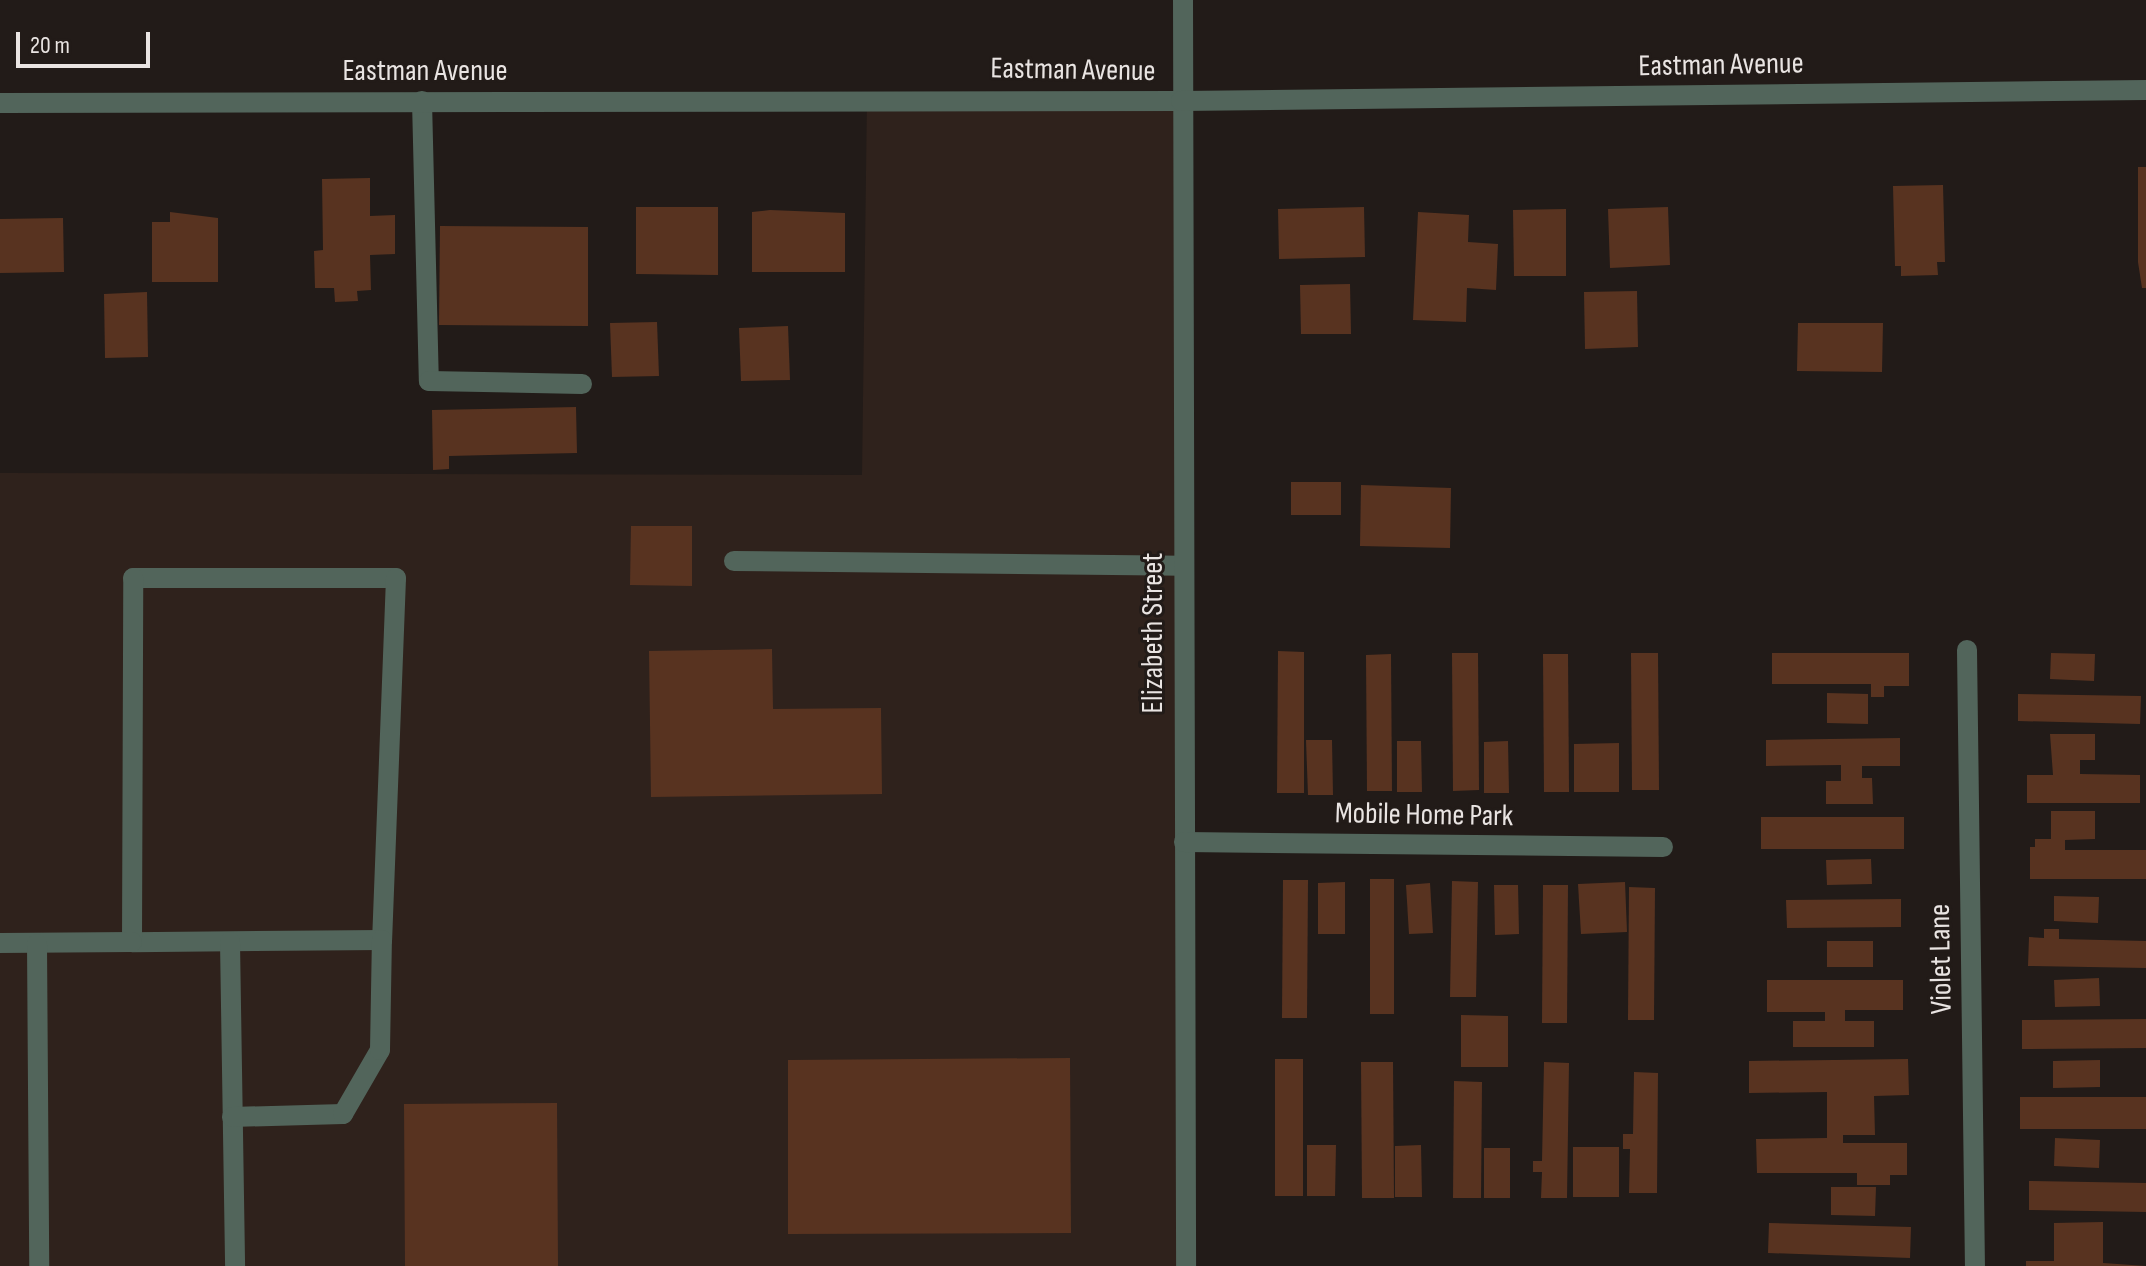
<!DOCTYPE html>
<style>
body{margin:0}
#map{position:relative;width:2146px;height:1266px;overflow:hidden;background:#221b18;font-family:"Sofia Sans Condensed",sans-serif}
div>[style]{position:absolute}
.built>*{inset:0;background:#2f221c}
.building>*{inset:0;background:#583320}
.service>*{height:20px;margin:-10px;padding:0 10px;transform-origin:10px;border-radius:10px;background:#52655b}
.minor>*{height:20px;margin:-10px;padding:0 10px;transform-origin:10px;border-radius:10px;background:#52655b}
span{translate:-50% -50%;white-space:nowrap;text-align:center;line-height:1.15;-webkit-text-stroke:6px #221b18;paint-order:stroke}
.street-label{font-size:30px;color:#e9e4e2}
.scale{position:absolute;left:16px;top:32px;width:134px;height:36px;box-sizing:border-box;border:4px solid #e9e4e2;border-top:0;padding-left:10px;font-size:24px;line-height:28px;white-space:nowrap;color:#e9e4e2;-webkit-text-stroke:6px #221b18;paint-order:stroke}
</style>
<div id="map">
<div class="built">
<i style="clip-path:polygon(867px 98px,1181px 101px,1186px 1266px,0 1266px,0 473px,862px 475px)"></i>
</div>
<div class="building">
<i style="clip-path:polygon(2138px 167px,2146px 167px,2146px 288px,2142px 288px,2138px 262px)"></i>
<i style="clip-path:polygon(370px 178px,370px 216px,395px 215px,395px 254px,370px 255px,371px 290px,357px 291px,358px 301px,335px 302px,334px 288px,315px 288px,314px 251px,323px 250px,322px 179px)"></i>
<i style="clip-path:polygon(1943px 185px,1945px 262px,1937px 262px,1938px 275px,1901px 276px,1901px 266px,1895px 266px,1893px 186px)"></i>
<i style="clip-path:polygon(636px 207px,718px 207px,718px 275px,636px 274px)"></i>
<i style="clip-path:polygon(1364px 207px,1365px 257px,1279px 259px,1278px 209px)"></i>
<i style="clip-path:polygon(1668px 207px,1670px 265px,1610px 268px,1608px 209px)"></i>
<i style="clip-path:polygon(1566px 209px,1566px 276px,1514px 276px,1513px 210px)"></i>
<i style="clip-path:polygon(770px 210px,845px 213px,845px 272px,752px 272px,752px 212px)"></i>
<i style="clip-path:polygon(170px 212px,218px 218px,218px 282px,152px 282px,152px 222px,170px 222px)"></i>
<i style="clip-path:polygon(1418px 212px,1469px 215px,1468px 242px,1498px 244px,1496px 290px,1467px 288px,1466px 322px,1413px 320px)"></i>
<i style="clip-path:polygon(63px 218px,64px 272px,0 273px,0 219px)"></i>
<i style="clip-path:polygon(440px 226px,588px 227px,588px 326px,439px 325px)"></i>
<i style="clip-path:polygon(1350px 284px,1351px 334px,1301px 334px,1300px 285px)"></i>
<i style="clip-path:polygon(1637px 291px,1638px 347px,1585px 349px,1584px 292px)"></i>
<i style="clip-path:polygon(147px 292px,148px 357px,105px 358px,104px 294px)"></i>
<i style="clip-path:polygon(657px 322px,659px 376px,612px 377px,610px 323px)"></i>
<i style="clip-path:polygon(1798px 323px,1883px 323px,1882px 372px,1797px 371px)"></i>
<i style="clip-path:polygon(788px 326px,790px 380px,741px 381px,739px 328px)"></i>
<i style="clip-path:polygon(576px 407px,577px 453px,449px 456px,449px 469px,433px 470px,432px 410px)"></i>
<i style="clip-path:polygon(1291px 482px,1341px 482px,1341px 515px,1291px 515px)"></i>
<i style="clip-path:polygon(1361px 485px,1451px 488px,1450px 548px,1360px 546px)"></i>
<i style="clip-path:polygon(631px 526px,692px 526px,692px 586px,630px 585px)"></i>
<i style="clip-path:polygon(772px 649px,773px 709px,881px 708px,882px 794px,651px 797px,649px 651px)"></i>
<i style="clip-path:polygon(1278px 651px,1304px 652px,1304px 793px,1277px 793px)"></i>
<i style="clip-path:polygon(1452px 653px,1478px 653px,1479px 790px,1453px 791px)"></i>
<i style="clip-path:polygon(1631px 653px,1658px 653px,1659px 790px,1632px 790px)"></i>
<i style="clip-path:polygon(1772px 653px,1909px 653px,1909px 686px,1884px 686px,1884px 697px,1871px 697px,1871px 684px,1772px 684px)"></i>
<i style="clip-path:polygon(2051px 653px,2095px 654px,2094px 681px,2050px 679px)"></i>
<i style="clip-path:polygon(1391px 654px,1392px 791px,1367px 791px,1366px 655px)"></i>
<i style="clip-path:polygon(1543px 654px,1568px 654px,1569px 792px,1544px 792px)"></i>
<i style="clip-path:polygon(1827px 693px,1868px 694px,1868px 724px,1827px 723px)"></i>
<i style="clip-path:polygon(2018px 694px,2141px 696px,2140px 724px,2018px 721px)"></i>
<i style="clip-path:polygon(2050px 734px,2095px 734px,2095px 760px,2080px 760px,2080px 774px,2140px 775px,2140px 803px,2027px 803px,2027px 775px,2053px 775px)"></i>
<i style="clip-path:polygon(1900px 738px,1900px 766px,1862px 766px,1862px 778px,1872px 778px,1873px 804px,1826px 804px,1826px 781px,1841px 781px,1841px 765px,1766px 766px,1766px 740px)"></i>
<i style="clip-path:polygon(1306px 740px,1332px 740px,1333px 795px,1308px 795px)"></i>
<i style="clip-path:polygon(1397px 741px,1421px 741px,1422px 792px,1397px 792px)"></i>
<i style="clip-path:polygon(1508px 741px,1509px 793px,1484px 793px,1484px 742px)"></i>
<i style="clip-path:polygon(1619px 743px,1619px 792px,1574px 792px,1574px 744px)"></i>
<i style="clip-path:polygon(2051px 811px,2095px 811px,2095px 839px,2065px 840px,2065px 850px,2146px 850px,2146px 879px,2030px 879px,2030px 847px,2035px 847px,2035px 839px,2051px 839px)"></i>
<i style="clip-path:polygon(1761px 817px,1904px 817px,1904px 849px,1761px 849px)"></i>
<i style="clip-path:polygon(1871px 859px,1872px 884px,1827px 885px,1826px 860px)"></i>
<i style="clip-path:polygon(1370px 879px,1394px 879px,1394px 1014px,1370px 1014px)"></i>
<i style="clip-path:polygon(1283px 880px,1308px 880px,1307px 1018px,1282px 1018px)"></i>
<i style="clip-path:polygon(1452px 881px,1478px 882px,1476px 997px,1450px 997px)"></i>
<i style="clip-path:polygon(1345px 882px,1345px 934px,1318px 934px,1318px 883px)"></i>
<i style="clip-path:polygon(1625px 882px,1627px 932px,1581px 934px,1578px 884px)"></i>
<i style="clip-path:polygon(1430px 883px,1433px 933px,1409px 934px,1406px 885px)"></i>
<i style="clip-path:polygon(1494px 885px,1518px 885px,1519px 934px,1495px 935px)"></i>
<i style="clip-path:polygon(1543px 885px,1568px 885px,1567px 1023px,1542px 1023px)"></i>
<i style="clip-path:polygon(1629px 887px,1655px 888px,1654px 1020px,1628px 1020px)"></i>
<i style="clip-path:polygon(2054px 896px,2099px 897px,2098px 923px,2054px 921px)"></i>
<i style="clip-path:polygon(1901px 899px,1901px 927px,1787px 928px,1786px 900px)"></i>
<i style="clip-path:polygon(2044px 929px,2059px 929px,2059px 939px,2146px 941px,2146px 968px,2028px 966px,2029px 937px,2044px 938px)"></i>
<i style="clip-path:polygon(1827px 941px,1873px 941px,1873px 967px,1827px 967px)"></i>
<i style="clip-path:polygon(2099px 978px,2100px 1006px,2055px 1007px,2054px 980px)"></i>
<i style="clip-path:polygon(1767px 980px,1903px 980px,1903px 1010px,1845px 1010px,1845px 1021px,1874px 1021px,1874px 1047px,1793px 1047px,1793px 1021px,1825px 1021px,1825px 1012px,1767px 1012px)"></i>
<i style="clip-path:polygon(1461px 1015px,1508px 1016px,1508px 1067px,1461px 1067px)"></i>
<i style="clip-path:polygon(2146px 1019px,2146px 1048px,2022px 1049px,2022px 1020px)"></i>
<i style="clip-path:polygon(1070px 1058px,1071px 1233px,788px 1234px,788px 1060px)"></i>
<i style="clip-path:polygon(1275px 1059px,1303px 1059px,1303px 1196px,1275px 1196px)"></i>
<i style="clip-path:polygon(1908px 1059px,1909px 1095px,1874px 1096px,1875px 1135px,1843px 1135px,1843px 1143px,1907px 1143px,1907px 1175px,1890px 1175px,1890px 1185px,1857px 1185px,1857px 1173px,1757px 1173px,1756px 1139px,1827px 1138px,1827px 1092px,1749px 1093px,1749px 1061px)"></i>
<i style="clip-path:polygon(2100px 1060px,2100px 1087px,2053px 1088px,2053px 1061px)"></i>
<i style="clip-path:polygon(1361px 1062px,1393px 1062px,1394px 1198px,1362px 1198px)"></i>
<i style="clip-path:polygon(1544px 1062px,1569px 1063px,1567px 1198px,1541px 1198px,1542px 1172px,1533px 1172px,1533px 1161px,1542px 1161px)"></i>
<i style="clip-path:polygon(1634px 1072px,1658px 1073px,1657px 1193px,1629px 1193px,1630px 1149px,1623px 1149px,1623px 1134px,1633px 1134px)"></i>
<i style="clip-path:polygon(1454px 1081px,1482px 1082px,1481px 1198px,1453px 1198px)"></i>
<i style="clip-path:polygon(2020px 1097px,2146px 1097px,2146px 1129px,2020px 1129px)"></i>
<i style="clip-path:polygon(557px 1103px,558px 1266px,405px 1266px,404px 1104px)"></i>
<i style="clip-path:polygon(2055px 1138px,2100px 1140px,2099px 1168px,2054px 1166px)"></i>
<i style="clip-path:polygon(1307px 1145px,1336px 1145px,1335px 1196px,1307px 1196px)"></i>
<i style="clip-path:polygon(1421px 1145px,1422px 1197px,1395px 1197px,1395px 1146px)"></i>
<i style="clip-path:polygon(1573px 1147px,1619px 1147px,1619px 1197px,1573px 1197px)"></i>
<i style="clip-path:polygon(1484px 1148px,1510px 1148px,1510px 1198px,1484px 1198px)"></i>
<i style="clip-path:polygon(2029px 1181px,2146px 1183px,2146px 1212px,2029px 1210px)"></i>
<i style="clip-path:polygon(1831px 1187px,1876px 1187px,1875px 1216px,1831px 1215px)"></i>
<i style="clip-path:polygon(2103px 1222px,2103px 1263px,2146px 1266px,2026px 1266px,2026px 1261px,2054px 1261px,2054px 1223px)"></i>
<i style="clip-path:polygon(1769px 1223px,1911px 1227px,1910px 1258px,1768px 1253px)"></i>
</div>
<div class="service">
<i style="left:422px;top:101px;width:280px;rotate:88.6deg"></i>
<i style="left:429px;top:381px;width:153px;rotate:1.1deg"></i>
<i style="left:734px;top:561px;width:449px;rotate:0.6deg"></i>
<i style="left:133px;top:578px;width:263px"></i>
<i style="left:396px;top:578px;width:362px;rotate:92.2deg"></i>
<i style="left:382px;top:940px;width:250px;rotate:179.5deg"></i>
<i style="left:132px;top:942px;width:364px;rotate:-89.8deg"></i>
<i style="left:230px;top:942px;width:324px;rotate:89.1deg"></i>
<i style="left:0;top:943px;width:132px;rotate:-0.4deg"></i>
<i style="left:37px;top:944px;width:322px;rotate:89.6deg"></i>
<i style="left:232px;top:1117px;width:111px;rotate:-1.5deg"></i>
<i style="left:343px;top:1114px;width:74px;rotate:-60deg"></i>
<i style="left:380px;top:1050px;width:110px;rotate:-89deg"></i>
</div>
<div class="minor">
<i style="left:1183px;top:0;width:1266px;rotate:89.86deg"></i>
<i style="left:0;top:103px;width:1181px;rotate:-0.1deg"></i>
<i style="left:1181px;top:101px;width:965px;rotate:-0.65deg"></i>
<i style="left:1967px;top:650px;width:616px;rotate:89.26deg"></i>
<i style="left:1184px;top:842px;width:479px;rotate:0.6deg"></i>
</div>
<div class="street-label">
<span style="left:1721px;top:65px;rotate:-1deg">Eastman Avenue</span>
<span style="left:1073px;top:70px;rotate:1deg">Eastman Avenue</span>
<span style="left:425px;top:71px">Eastman Avenue</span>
<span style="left:1153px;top:633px;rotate:-90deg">Elizabeth Street</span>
<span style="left:1424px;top:815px;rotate:1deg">Mobile Home Park</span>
<span style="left:1941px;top:959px;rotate:-91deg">Violet Lane</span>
</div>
<div class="scale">20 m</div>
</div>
